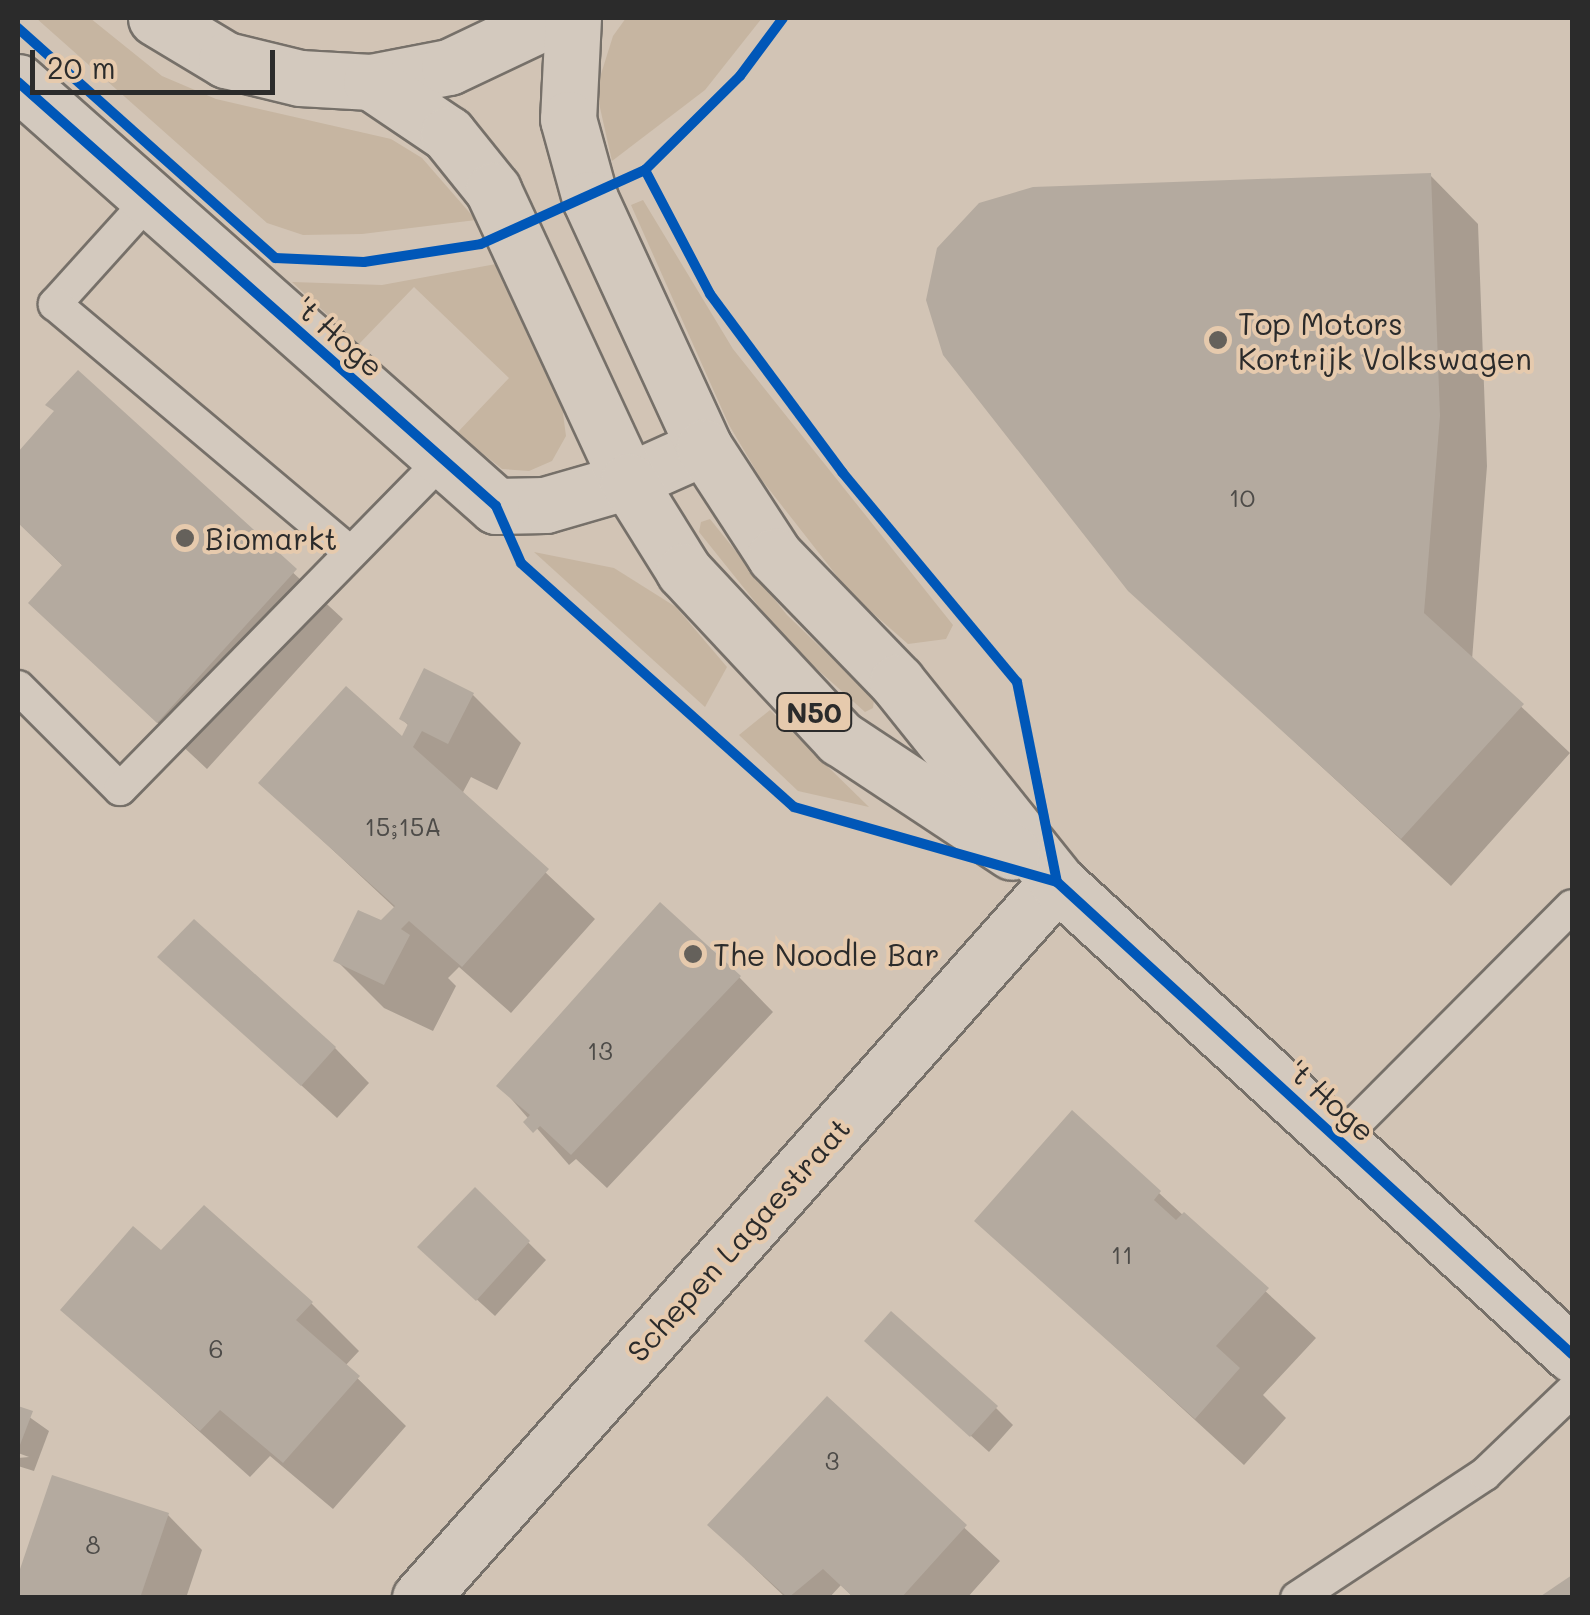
<!DOCTYPE html>
<style>
body{margin:0}
#map{position:relative;width:1590px;height:1615px;overflow:hidden;background:#d2c4b5;font-family:Mali,sans-serif}
div>[style]{position:absolute}
.green>*{inset:0;background:#c6b5a1}
.shadow>*{inset:0;background:#0003}
.building>*{inset:0;background:#b4aa9f}
.roads{filter:drop-shadow(2px 0 #767069) drop-shadow(-2px 0 #767069) drop-shadow(0 2px #767069) drop-shadow(0 -2px #767069)}
.service>*{height:32px;margin:-16px;padding:0 16px;transform-origin:16px;border-radius:16px;background:#d3c9be}
.minor>*{height:55px;margin:-27.5px;padding:0 27.5px;transform-origin:27.5px;border-radius:27.5px;background:#d3c9be}
.primary>*{height:55px;margin:-27.5px;padding:0 27.5px;transform-origin:27.5px;border-radius:27.5px;background:#d3c9be}
.cycleway>*{height:10px;margin:-5px;padding:0 5px;transform-origin:5px;border-radius:5px;background:#0057b8}
.dots>*{width:28px;height:28px;translate:-50% -50%;box-sizing:border-box;border:5px solid #e6caad;border-radius:50%}
span{translate:-50% -50%;white-space:nowrap;text-align:center;line-height:1.15;-webkit-text-stroke:8px #e6caad;paint-order:stroke}
.number-label{font-size:25px;color:#4d4b48}
.number-label span{-webkit-text-stroke-width:0}
.shield-label span{padding:2px 8px;background:#e6caad;border:2px solid;border-radius:8px;-webkit-text-stroke-width:0}
.shield-label{font-size:28px;color:#2b2b2b;font-weight:700}
.poi-label{font-size:30px;color:#2b2b2b}
.left{translate:0 -50%;text-align:left}
.street-label{font-size:30px;color:#2b2b2b}
.frame{position:absolute;inset:0;border:20px solid #2b2b2b;pointer-events:none}
.scale{position:absolute;left:30px;top:50px;width:245px;height:45px;box-sizing:border-box;border:5px solid #2b2b2b;border-top:0;padding-left:12px;font-size:30px;line-height:35px;white-space:nowrap;color:#2b2b2b;-webkit-text-stroke:8px #e6caad;paint-order:stroke}
</style>
<div id="map">
<div class="green">
<i style="clip-path:polygon(36px 18px,90px 18px,162px 76px,216px 99px,391px 139px,422px 158px,476px 220px,362px 234px,303px 235px,267px 223px)"></i>
<i style="clip-path:polygon(626px 18px,762px 18px,705px 90px,612px 161px,596px 90px,613px 36px)"></i>
<i style="clip-path:polygon(643px 200px,733px 349px,953px 625px,946px 639px,908px 644px,851px 594px,761px 479px,729px 425px,631px 205px)"></i>
<i style="clip-path:polygon(496px 264px,562px 406px,566px 436px,552px 461px,529px 471px,502px 469px,457px 433px,509px 378px,414px 287px,359px 344px,292px 282px,382px 285px)"></i>
<i style="clip-path:polygon(710px 519px,787px 615px,874px 699px,873px 708px,865px 712px,789px 644px,699px 532px,701px 522px)"></i>
<i style="clip-path:polygon(534px 552px,614px 568px,676px 607px,727px 667px,705px 707px)"></i>
<i style="clip-path:polygon(770px 710px,869px 807px,798px 791px,739px 735px)"></i>
</div>
<div class="shadow">
<i style="clip-path:polygon(1430px 175px,1478px 224px,1487px 466px,1472px 660px,1570px 753px,1451px 886px,1130px 590px)"></i>
<i style="clip-path:polygon(78px 373px,343px 619px,207px 769px,80px 650px,64px 567px,18px 522px,18px 456px,56px 412px)"></i>
<i style="clip-path:polygon(473px 695px,521px 743px,497px 790px,471px 777px,462px 794px,595px 919px,511px 1013px,459px 967px,448px 978px,456px 986px,433px 1031px,384px 1008px,336px 960px,396px 909px,261px 783px,402px 740px,409px 726px,402px 719px)"></i>
<i style="clip-path:polygon(161px 957px,335px 1048px,369px 1083px,337px 1118px)"></i>
<i style="clip-path:polygon(739px 977px,773px 1012px,607px 1188px,576px 1159px,569px 1165px,500px 1086px)"></i>
<i style="clip-path:polygon(475px 1190px,546px 1260px,495px 1316px,438px 1264px)"></i>
<i style="clip-path:polygon(1159px 1193px,1316px 1338px,1263px 1395px,1286px 1418px,1244px 1465px,978px 1221px)"></i>
<i style="clip-path:polygon(161px 1254px,311px 1303px,359px 1351px,345px 1366px,406px 1426px,333px 1509px,270px 1456px,250px 1477px,63px 1309px)"></i>
<i style="clip-path:polygon(885px 1359px,996px 1408px,1013px 1425px,989px 1452px)"></i>
<i style="clip-path:polygon(827px 1400px,1000px 1561px,967px 1598px,854px 1598px,841px 1585px,829px 1598px,786px 1598px,745px 1559px)"></i>
<i style="clip-path:polygon(18px 1409px,49px 1431px,34px 1471px,18px 1466px,18px 1458px,29px 1457px,18px 1453px)"></i>
<i style="clip-path:polygon(53px 1478px,168px 1515px,202px 1550px,186px 1598px,18px 1598px)"></i>
</div>
<div class="building">
<i style="clip-path:polygon(1431px 173px,1440px 416px,1424px 613px,1524px 704px,1401px 839px,1128px 591px,943px 355px,926px 300px,937px 248px,979px 203px,1033px 187px)"></i>
<i style="clip-path:polygon(78px 370px,297px 569px,157px 723px,28px 603px,62px 565px,18px 523px,18px 452px,54px 411px,45px 405px)"></i>
<i style="clip-path:polygon(424px 668px,474px 693px,448px 744px,422px 731px,413px 747px,549px 869px,462px 967px,409px 921px,401px 929px,410px 935px,384px 985px,333px 961px,358px 910px,381px 920px,395px 906px,258px 783px,346px 686px,402px 736px,408px 724px,399px 719px)"></i>
<i style="clip-path:polygon(660px 902px,741px 976px,571px 1155px,540px 1126px,533px 1133px,523px 1122px,530px 1115px,496px 1086px)"></i>
<i style="clip-path:polygon(194px 919px,336px 1047px,301px 1086px,157px 957px)"></i>
<i style="clip-path:polygon(1072px 1110px,1161px 1191px,1154px 1200px,1176px 1220px,1184px 1212px,1269px 1288px,1216px 1346px,1240px 1368px,1195px 1419px,974px 1221px)"></i>
<i style="clip-path:polygon(475px 1187px,530px 1241px,476px 1301px,417px 1247px)"></i>
<i style="clip-path:polygon(204px 1205px,313px 1302px,296px 1320px,360px 1376px,283px 1463px,220px 1410px,200px 1431px,60px 1310px,133px 1226px,161px 1250px)"></i>
<i style="clip-path:polygon(891px 1311px,998px 1406px,970px 1437px,864px 1341px)"></i>
<i style="clip-path:polygon(827px 1396px,967px 1525px,901px 1598px,854px 1598px,823px 1569px,788px 1598px,707px 1525px)"></i>
<i style="clip-path:polygon(18px 1406px,33px 1411px,18px 1450px)"></i>
<i style="clip-path:polygon(52px 1475px,169px 1513px,140px 1598px,18px 1598px,18px 1575px)"></i>
<i style="clip-path:polygon(1572px 1575px,1572px 1598px,1538px 1598px)"></i>
</div>
<div class="roads">
<div class="service">
<i style="left:150px;top:199px;width:142px;rotate:132.1deg"></i>
<i style="left:55px;top:304px;width:385px;rotate:40.1deg"></i>
<i style="left:18px;top:687px;width:144px;rotate:45deg"></i>
<i style="left:120px;top:789px;width:462px;rotate:-45.6deg"></i>
<i style="left:1339px;top:1140px;width:330px;rotate:-45.1deg"></i>
<i style="left:1297px;top:1598px;width:225px;rotate:-33.4deg"></i>
<i style="left:1485px;top:1474px;width:120px;rotate:-43.7deg"></i>
</div>
<div class="minor">
<i style="left:18px;top:82px;width:639px;rotate:41.57deg"></i>
<i style="left:496px;top:506px;width:49px;rotate:-1.2deg"></i>
<i style="left:545px;top:505px;width:86px;rotate:-16.1deg"></i>
<i style="left:628px;top:481px;width:83px;rotate:-24.1deg"></i>
<i style="left:420px;top:1598px;width:958px;rotate:-48.34deg"></i>
</div>
<div class="primary">
<i style="left:156px;top:18px;width:82px;rotate:31deg"></i>
<i style="left:226px;top:60px;width:76px;rotate:13.7deg"></i>
<i style="left:300px;top:78px;width:71px;rotate:3.2deg"></i>
<i style="left:371px;top:82px;width:79px;rotate:-10.9deg"></i>
<i style="left:449px;top:67px;width:114px;rotate:-25.4deg"></i>
<i style="left:573px;top:18px;width:101px;rotate:92.8deg"></i>
<i style="left:568px;top:119px;width:83px;rotate:74.6deg"></i>
<i style="left:590px;top:199px;width:273px;rotate:65.3deg"></i>
<i style="left:704px;top:447px;width:130px;rotate:56.9deg"></i>
<i style="left:775px;top:556px;width:175px;rotate:45.9deg"></i>
<i style="left:897px;top:682px;width:256px;rotate:51.3deg"></i>
<i style="left:1057px;top:882px;width:699px;rotate:42.51deg"></i>
<i style="left:371px;top:82px;width:93px;rotate:34deg"></i>
<i style="left:448px;top:134px;width:72px;rotate:51.2deg"></i>
<i style="left:493px;top:190px;width:321px;rotate:65.1deg"></i>
<i style="left:628px;top:481px;width:106px;rotate:58.1deg"></i>
<i style="left:684px;top:571px;width:229px;rotate:47deg"></i>
<i style="left:840px;top:738px;width:206px;rotate:33.5deg"></i>
</div>
</div>
<div class="cycleway">
<i style="left:18px;top:28px;width:345px;rotate:41.8deg"></i>
<i style="left:275px;top:258px;width:89px;rotate:2.6deg"></i>
<i style="left:364px;top:262px;width:118px;rotate:-8.7deg"></i>
<i style="left:481px;top:244px;width:180px;rotate:-24.3deg"></i>
<i style="left:645px;top:170px;width:134px;rotate:-44.7deg"></i>
<i style="left:740px;top:76px;width:72px;rotate:-53.4deg"></i>
<i style="left:18px;top:82px;width:639px;rotate:41.57deg"></i>
<i style="left:496px;top:506px;width:62px;rotate:66.3deg"></i>
<i style="left:521px;top:563px;width:366px;rotate:41.8deg"></i>
<i style="left:794px;top:807px;width:273px;rotate:15.9deg"></i>
<i style="left:1057px;top:882px;width:699px;rotate:42.51deg"></i>
<i style="left:645px;top:170px;width:140px;rotate:62.3deg"></i>
<i style="left:710px;top:294px;width:222px;rotate:53.4deg"></i>
<i style="left:842px;top:472px;width:273px;rotate:50.2deg"></i>
<i style="left:1017px;top:682px;width:204px;rotate:78.7deg"></i>
</div>
<div class="dots">
<i style="left:1218px;top:340px;background:#65615b"></i>
<i style="left:185px;top:538px;background:#65615b"></i>
<i style="left:693px;top:954px;background:#65615b"></i>
</div>
<div class="number-label">
<span style="left:1242px;top:497px">10</span>
<span style="left:403px;top:826px">15;15A</span>
<span style="left:600px;top:1050px">13</span>
<span style="left:1122px;top:1254px">11</span>
<span style="left:216px;top:1348px">6</span>
<span style="left:832px;top:1460px">3</span>
<span style="left:93px;top:1544px">8</span>
</div>
<div class="shield-label">
<span style="left:814px;top:712px">N50</span>
</div>
<div class="poi-label">
<span class="left" style="left:1238px;top:340px">Top Motors<br>Kortrijk Volkswagen</span>
<span class="left" style="left:205px;top:538px">Biomarkt</span>
<span class="left" style="left:713px;top:954px">The Noodle Bar</span>
</div>
<div class="street-label">
<span style="left:340px;top:336px;rotate:41deg">'t Hoge</span>
<span style="left:1332px;top:1100px;rotate:42deg">'t Hoge</span>
<span style="left:738px;top:1239px;rotate:-48deg">Schepen Lagaestraat</span>
</div>
<div class="frame"></div>
<div class="scale">20 m</div>
</div>
